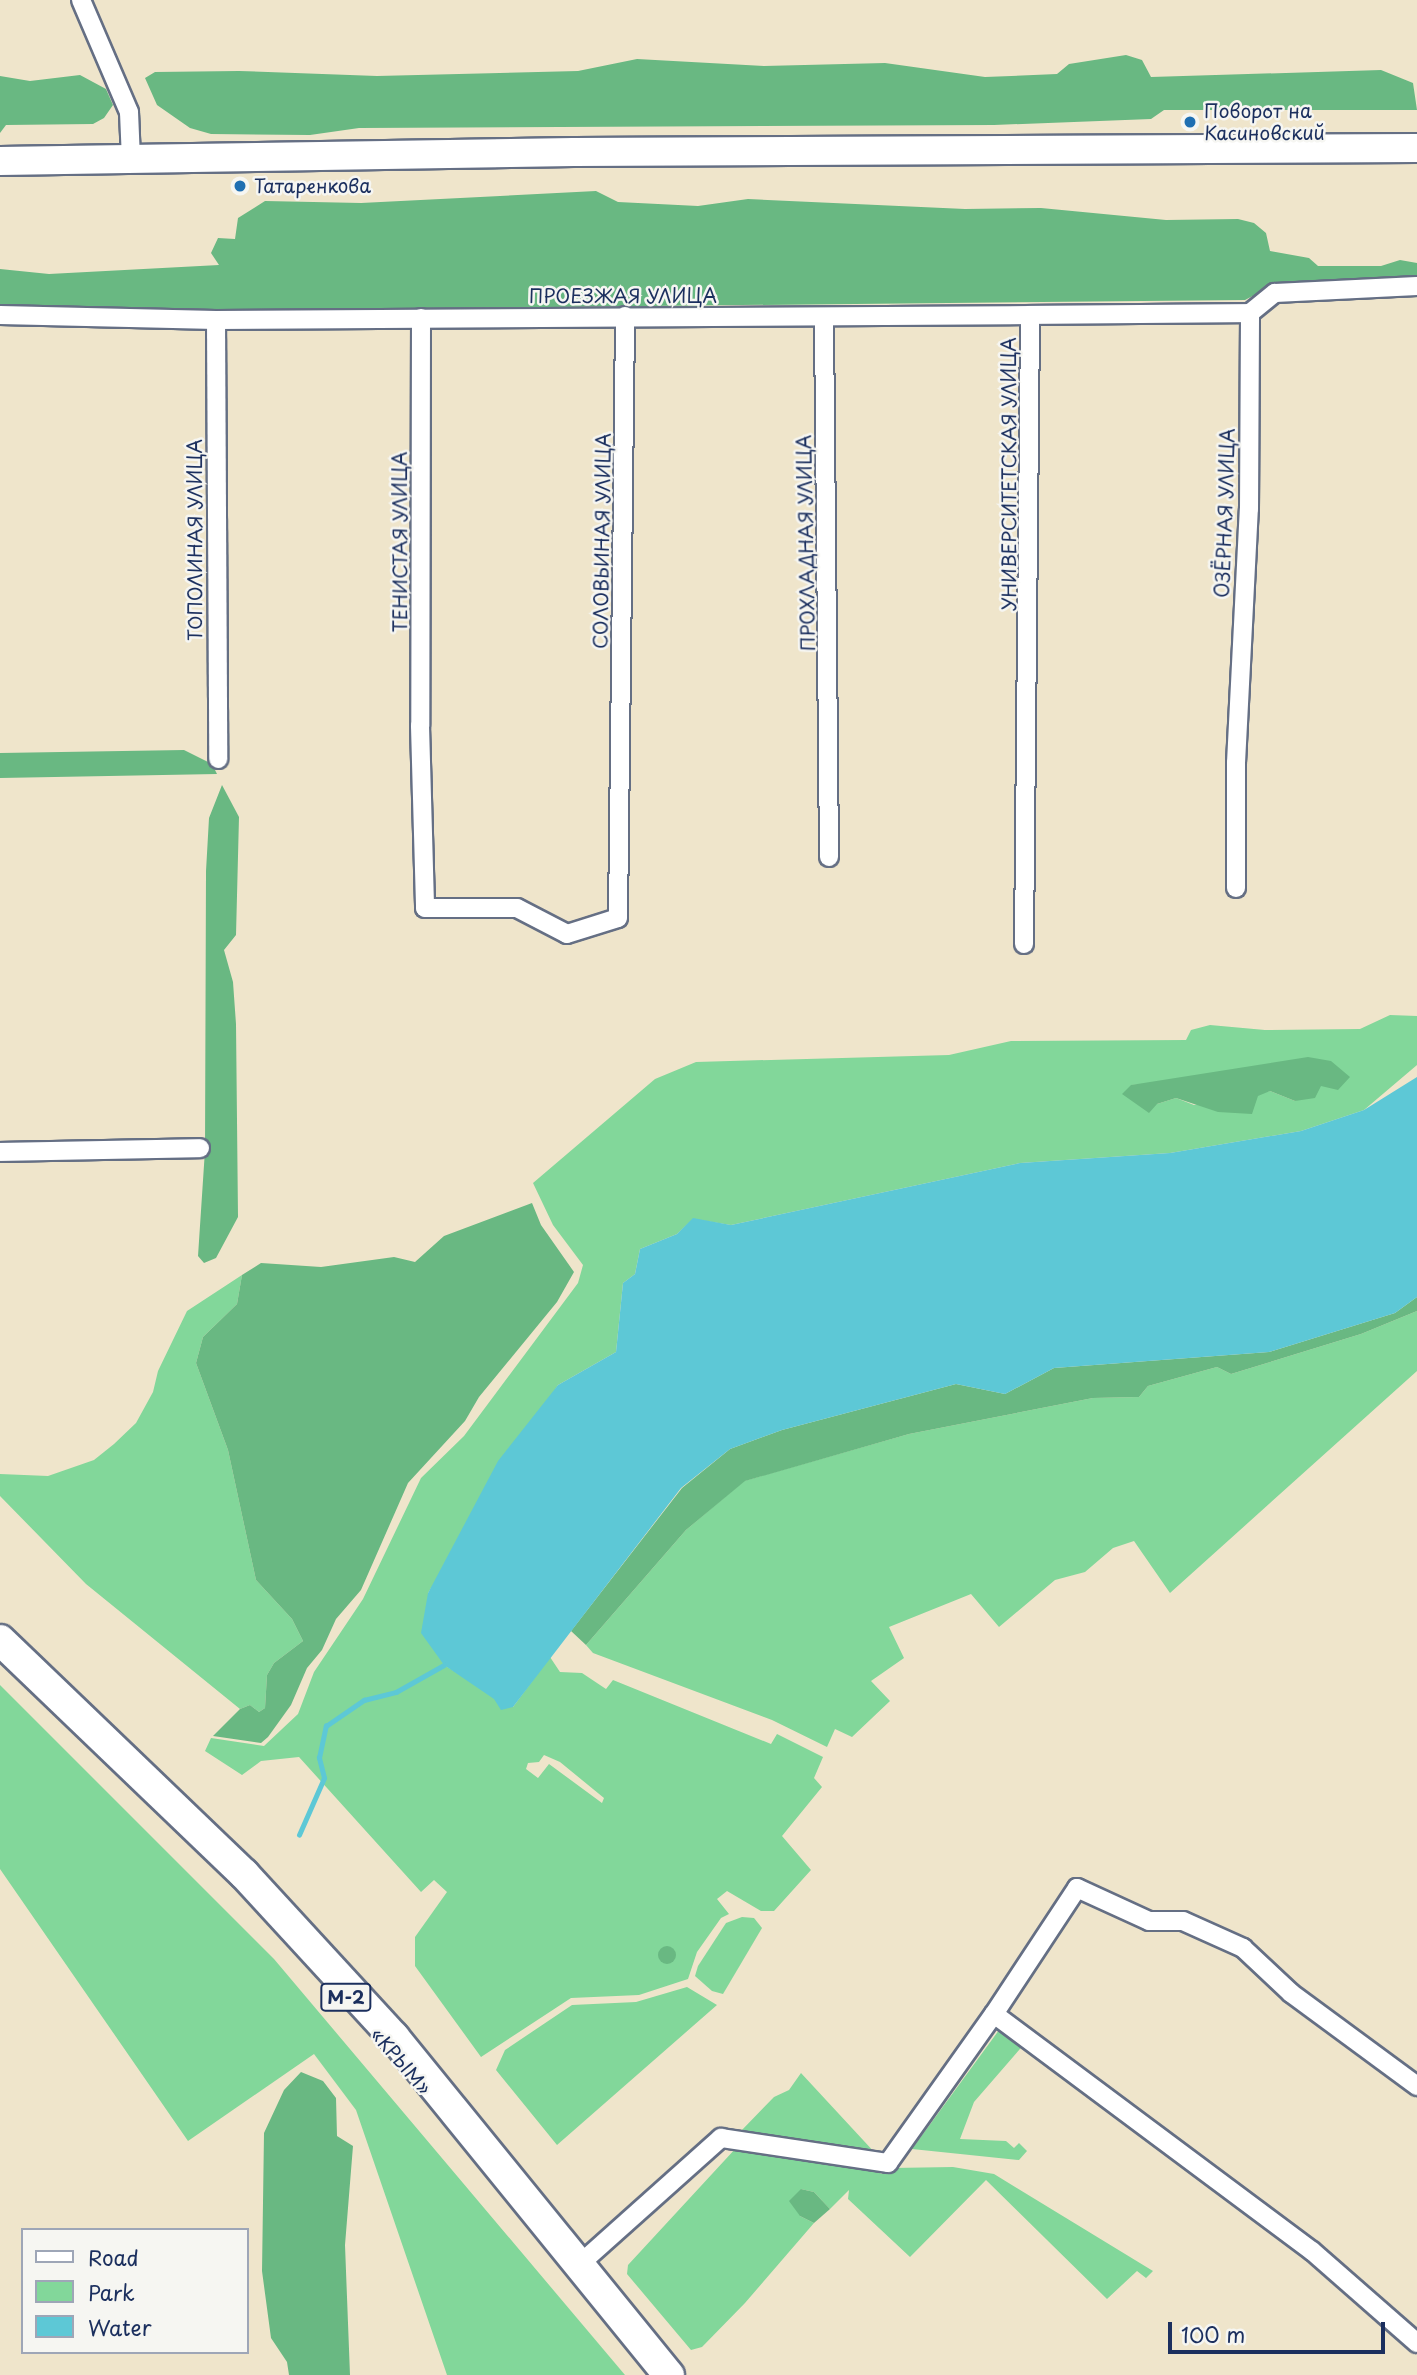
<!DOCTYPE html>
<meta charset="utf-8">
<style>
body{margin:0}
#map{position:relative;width:1417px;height:2375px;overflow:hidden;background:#efe5cb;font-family:"Playpen Sans",sans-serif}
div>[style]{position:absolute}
.green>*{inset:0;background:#82d79a}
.forest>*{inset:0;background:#69b882}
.round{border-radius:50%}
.water>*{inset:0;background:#5dc8d6}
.stream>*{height:4.5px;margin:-2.25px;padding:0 2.25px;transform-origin:2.25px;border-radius:2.25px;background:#5dc8d6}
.roads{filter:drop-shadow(2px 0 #656f84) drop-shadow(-2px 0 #656f84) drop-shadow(0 2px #656f84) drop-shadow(0 -2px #656f84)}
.minor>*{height:18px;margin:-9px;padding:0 9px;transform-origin:9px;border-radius:9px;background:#fff}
.primary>*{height:28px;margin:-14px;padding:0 14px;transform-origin:14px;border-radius:14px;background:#fff}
.trunk>*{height:30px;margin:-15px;padding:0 15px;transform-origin:15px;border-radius:15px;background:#fff}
.dots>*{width:19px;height:19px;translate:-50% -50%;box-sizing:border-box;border:4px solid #f6f6f2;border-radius:50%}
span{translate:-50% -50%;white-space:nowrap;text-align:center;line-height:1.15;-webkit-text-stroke:5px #f6f6f2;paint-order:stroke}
.shield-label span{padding:2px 5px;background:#f6f6f2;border:2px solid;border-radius:5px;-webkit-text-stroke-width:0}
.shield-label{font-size:18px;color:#1b2f5e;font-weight:700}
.poi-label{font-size:19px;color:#1b2f5e}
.left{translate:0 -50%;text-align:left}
.street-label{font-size:19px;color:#1b2f5e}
.legend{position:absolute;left:21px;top:2228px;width:228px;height:126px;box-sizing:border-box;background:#f6f6f2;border:2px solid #9ea6b7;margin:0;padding:9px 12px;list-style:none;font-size:21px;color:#1b2f5e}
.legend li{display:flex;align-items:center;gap:14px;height:35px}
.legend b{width:35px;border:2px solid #9ea6b7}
.scale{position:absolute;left:1168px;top:2322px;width:217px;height:32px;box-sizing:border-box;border:4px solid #1b2f5e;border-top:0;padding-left:9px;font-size:21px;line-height:24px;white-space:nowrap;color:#1b2f5e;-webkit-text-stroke:5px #f6f6f2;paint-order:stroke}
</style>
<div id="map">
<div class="green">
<i style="clip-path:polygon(evenodd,1390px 1015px,1417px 1016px,1417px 1065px,1364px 1110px,1301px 1131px,1170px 1153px,1020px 1163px,731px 1225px,693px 1219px,677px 1234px,640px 1249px,635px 1274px,623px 1283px,616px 1352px,558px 1385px,428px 1593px,444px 1665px,513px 1707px,550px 1657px,560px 1672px,582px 1673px,606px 1689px,613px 1680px,771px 1744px,777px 1734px,823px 1757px,814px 1778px,822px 1787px,782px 1836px,811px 1870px,774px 1911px,761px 1911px,727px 1891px,717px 1899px,729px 1914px,721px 1918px,697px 1952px,688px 1979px,639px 1995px,571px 1998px,481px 2057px,415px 1966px,415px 1937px,447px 1892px,434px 1880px,421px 1892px,299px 1757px,261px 1761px,242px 1775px,205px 1751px,211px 1738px,264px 1746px,298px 1714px,314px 1672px,363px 1599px,421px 1478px,464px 1436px,578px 1283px,583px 1265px,553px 1225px,533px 1183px,655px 1079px,696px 1062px,949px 1055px,1011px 1041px,1186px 1040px,1191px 1030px,1210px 1025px,1265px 1030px,1360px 1029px,1390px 1015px,1349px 1077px,1321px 1085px,1295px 1101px,1270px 1091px,1194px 1105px,1176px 1098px,1157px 1104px,1131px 1085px,1349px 1077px,1390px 1015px,544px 1755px,560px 1762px,604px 1798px,602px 1803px,549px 1764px,538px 1778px,526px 1769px,528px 1763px,539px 1762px,544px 1755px)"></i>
<i style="clip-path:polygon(242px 1275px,237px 1304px,203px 1337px,196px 1363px,228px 1450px,256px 1580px,292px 1619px,303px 1641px,274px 1663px,267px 1675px,265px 1708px,259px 1712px,250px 1705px,240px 1709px,86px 1584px,0 1496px,0 1474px,48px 1476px,94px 1460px,114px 1444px,136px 1423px,153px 1392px,158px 1371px,187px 1311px)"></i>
<i style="clip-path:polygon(1417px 1311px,1417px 1371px,1170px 1593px,1134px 1541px,1113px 1548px,1085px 1572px,1055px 1580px,999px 1627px,971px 1594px,889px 1627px,904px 1658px,871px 1681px,890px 1701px,852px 1737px,835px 1729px,827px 1747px,772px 1720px,593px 1653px,586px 1645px,686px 1530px,744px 1481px,909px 1434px,1093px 1398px,1139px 1397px,1148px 1386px,1217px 1367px,1231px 1374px,1361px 1334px)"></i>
<i style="clip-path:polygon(0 1685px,274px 1959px,625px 2375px,447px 2375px,356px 2110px,314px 2054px,188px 2141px,0 1869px)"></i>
<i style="clip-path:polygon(742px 1917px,754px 1918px,762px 1928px,723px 1994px,712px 1991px,695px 1976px,698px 1966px,726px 1923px)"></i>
<i style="clip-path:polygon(687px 1987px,717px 2005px,557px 2145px,496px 2070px,505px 2050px,572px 2005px,636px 2002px)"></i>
<i style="clip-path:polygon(1002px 2026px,1026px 2042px,974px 2102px,960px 2139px,1006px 2141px,1014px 2148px,1019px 2143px,1027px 2151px,1019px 2160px,912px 2149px)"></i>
<i style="clip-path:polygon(801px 2073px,876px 2154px,874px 2156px,740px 2132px,774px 2097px,789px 2090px)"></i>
<i style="clip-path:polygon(736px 2148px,822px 2158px,878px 2169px,881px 2174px,892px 2168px,953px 2167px,994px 2174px,1153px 2271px,1146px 2278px,1137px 2271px,1107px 2299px,986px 2180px,910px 2257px,848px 2199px,849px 2190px,830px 2209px,814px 2192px,801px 2189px,800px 2216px,814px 2223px,745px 2303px,702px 2347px,691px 2350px,627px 2274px,628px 2265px)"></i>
</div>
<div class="forest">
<i style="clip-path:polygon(1126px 55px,1142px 60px,1151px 77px,1381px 70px,1413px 83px,1417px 110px,1164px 110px,1151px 119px,994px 125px,359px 128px,310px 135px,211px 134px,190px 128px,157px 105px,145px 78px,155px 72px,239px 71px,377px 76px,578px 71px,637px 59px,764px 66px,885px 63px,985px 77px,1057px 74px,1069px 64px)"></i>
<i style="clip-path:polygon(80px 75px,106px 89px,113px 105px,104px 118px,93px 124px,6px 125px,0 133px,0 76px,30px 81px)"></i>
<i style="clip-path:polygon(596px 191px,618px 202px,698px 206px,748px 199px,965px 209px,1041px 208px,1166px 220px,1238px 219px,1254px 223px,1266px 233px,1270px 251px,1309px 258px,1318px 266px,1381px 266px,1400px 260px,1417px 263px,1417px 286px,1270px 287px,1245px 300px,258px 310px,0 305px,0 269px,49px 274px,219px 265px,211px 253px,218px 238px,235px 239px,238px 218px,265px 201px,361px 203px)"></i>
<i style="clip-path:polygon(184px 750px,212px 764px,217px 774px,0 778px,0 753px)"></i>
<i style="clip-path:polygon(222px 785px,239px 817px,236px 935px,224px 950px,233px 982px,236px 1024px,238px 1217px,216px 1258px,204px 1263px,198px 1256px,205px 1150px,206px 871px,209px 818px)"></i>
<i style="clip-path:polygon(1308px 1057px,1331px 1061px,1350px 1077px,1338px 1090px,1321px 1086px,1315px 1098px,1295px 1101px,1270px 1091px,1258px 1096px,1252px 1114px,1218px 1112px,1176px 1098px,1157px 1104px,1149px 1113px,1122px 1094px,1131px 1085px)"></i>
<i style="clip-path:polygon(532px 1203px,541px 1225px,574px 1272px,557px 1302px,479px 1397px,465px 1421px,408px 1483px,361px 1590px,336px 1619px,322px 1650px,307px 1668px,291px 1705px,268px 1737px,261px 1743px,213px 1736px,240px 1709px,250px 1705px,259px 1712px,265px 1708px,267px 1675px,274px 1663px,303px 1641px,292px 1619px,256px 1580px,228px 1450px,196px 1363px,203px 1337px,237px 1304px,242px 1275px,261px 1263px,321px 1267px,394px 1257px,415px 1262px,444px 1236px)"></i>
<i style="clip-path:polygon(1417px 1297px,1417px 1311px,1361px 1334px,1231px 1374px,1217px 1367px,1148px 1386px,1139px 1397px,1093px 1398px,909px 1434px,745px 1481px,686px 1530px,586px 1645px,571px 1631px,682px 1488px,730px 1449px,782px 1430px,956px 1384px,1005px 1394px,1054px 1368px,1269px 1352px,1395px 1313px)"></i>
<i class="round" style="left:658px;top:1946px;width:18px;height:18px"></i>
<i style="clip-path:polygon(301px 2072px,323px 2081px,336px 2098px,337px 2136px,353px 2146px,345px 2245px,350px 2375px,289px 2375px,287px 2362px,271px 2338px,262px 2271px,264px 2133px,284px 2090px)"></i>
<i style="clip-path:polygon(801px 2189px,814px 2192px,830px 2209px,814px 2223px,800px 2216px,789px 2201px)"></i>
</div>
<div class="water">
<i style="clip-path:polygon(1417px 1077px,1417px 1297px,1395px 1313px,1269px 1352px,1054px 1368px,1005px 1394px,956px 1384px,782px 1430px,730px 1449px,681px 1488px,513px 1707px,501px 1710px,494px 1699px,444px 1665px,421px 1633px,428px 1593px,498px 1461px,558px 1385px,616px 1352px,623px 1283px,635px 1274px,640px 1249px,677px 1234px,693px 1218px,731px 1225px,1020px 1163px,1170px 1153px,1301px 1131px,1364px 1110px)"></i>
</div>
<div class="stream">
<i style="left:299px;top:1835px;width:62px;rotate:-66.3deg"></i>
<i style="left:324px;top:1778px;width:21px;rotate:-104deg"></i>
<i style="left:319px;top:1758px;width:33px;rotate:-78deg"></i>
<i style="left:326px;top:1726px;width:46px;rotate:-34.4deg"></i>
<i style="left:364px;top:1700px;width:33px;rotate:-14deg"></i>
<i style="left:396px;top:1692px;width:55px;rotate:-29.4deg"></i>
</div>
<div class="roads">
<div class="minor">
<i style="left:81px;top:0;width:122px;rotate:66.8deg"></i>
<i style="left:129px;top:112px;width:47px;rotate:87.6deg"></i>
<i style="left:0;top:315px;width:216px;rotate:1.3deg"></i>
<i style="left:216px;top:320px;width:814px;rotate:-0.35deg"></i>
<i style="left:421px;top:318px;width:408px;rotate:90.1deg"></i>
<i style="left:420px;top:726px;width:182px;rotate:88.4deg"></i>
<i style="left:425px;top:908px;width:92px"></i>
<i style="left:517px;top:908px;width:56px;rotate:27.5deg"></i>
<i style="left:567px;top:934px;width:53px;rotate:-17.4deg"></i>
<i style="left:618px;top:918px;width:602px;rotate:-89.33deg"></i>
<i style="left:824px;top:319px;width:538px;rotate:89.47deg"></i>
<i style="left:216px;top:320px;width:439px;rotate:89.7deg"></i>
<i style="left:1236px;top:888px;width:125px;rotate:-90deg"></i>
<i style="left:1236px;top:763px;width:254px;rotate:-87.1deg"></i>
<i style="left:1249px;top:509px;width:196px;rotate:-89.7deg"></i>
<i style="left:1250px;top:313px;width:32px;rotate:-39deg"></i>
<i style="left:1275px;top:293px;width:142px;rotate:-2.8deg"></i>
<i style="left:1024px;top:944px;width:629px;rotate:-89.45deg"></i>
<i style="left:1030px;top:315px;width:220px;rotate:-0.5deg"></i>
<i style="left:0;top:1152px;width:200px;rotate:-1.1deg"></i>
<i style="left:994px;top:2014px;width:151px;rotate:-56.6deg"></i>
<i style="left:1077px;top:1888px;width:79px;rotate:24.6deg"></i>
<i style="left:1149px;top:1921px;width:34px"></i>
<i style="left:1183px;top:1921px;width:66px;rotate:24.2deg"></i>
<i style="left:1243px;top:1948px;width:66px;rotate:43.2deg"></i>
<i style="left:1291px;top:1993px;width:157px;rotate:36.4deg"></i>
<i style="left:581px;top:2263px;width:188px;rotate:-41.8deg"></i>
<i style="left:721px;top:2138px;width:169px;rotate:8.5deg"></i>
<i style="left:888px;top:2163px;width:183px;rotate:-54.6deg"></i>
<i style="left:994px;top:2014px;width:397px;rotate:36.7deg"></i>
<i style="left:1312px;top:2251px;width:140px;rotate:41.2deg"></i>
</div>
<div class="primary">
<i style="left:0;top:161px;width:574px;rotate:-0.9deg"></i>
<i style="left:574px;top:152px;width:843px;rotate:-0.27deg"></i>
</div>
<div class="trunk">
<i style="left:0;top:1640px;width:338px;rotate:43.8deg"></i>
<i style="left:244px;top:1874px;width:222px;rotate:47.4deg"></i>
<i style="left:394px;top:2037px;width:436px;rotate:50.9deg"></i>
</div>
</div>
<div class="dots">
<i style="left:1190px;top:122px;background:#1f6fb2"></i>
<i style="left:240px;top:186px;background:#1f6fb2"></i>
</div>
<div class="shield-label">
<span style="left:346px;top:1997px">М-2</span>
</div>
<div class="poi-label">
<span class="left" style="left:1204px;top:122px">Поворот на<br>Касиновский</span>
<span class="left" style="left:254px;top:186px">Татаренкова</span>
</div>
<div class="street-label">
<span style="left:623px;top:296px">ПРОЕЗЖАЯ УЛИЦА</span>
<span style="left:1009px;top:474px;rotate:-90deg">УНИВЕРСИТЕТСКАЯ УЛИЦА</span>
<span style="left:1225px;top:513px;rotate:-88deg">ОЗЁРНАЯ УЛИЦА</span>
<span style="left:195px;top:540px;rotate:-90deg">ТОПОЛИНАЯ УЛИЦА</span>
<span style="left:602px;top:541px;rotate:-89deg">СОЛОВЬИНАЯ УЛИЦА</span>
<span style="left:400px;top:542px;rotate:-90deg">ТЕНИСТАЯ УЛИЦА</span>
<span style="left:806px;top:543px;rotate:-91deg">ПРОХЛАДНАЯ УЛИЦА</span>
<span style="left:401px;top:2061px;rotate:49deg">«КРЫМ»</span>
</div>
<ul class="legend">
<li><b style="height:9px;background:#fff"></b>Road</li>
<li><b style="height:19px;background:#82d79a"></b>Park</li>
<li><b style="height:19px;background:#5dc8d6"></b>Water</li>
</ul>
<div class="scale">100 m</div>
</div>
